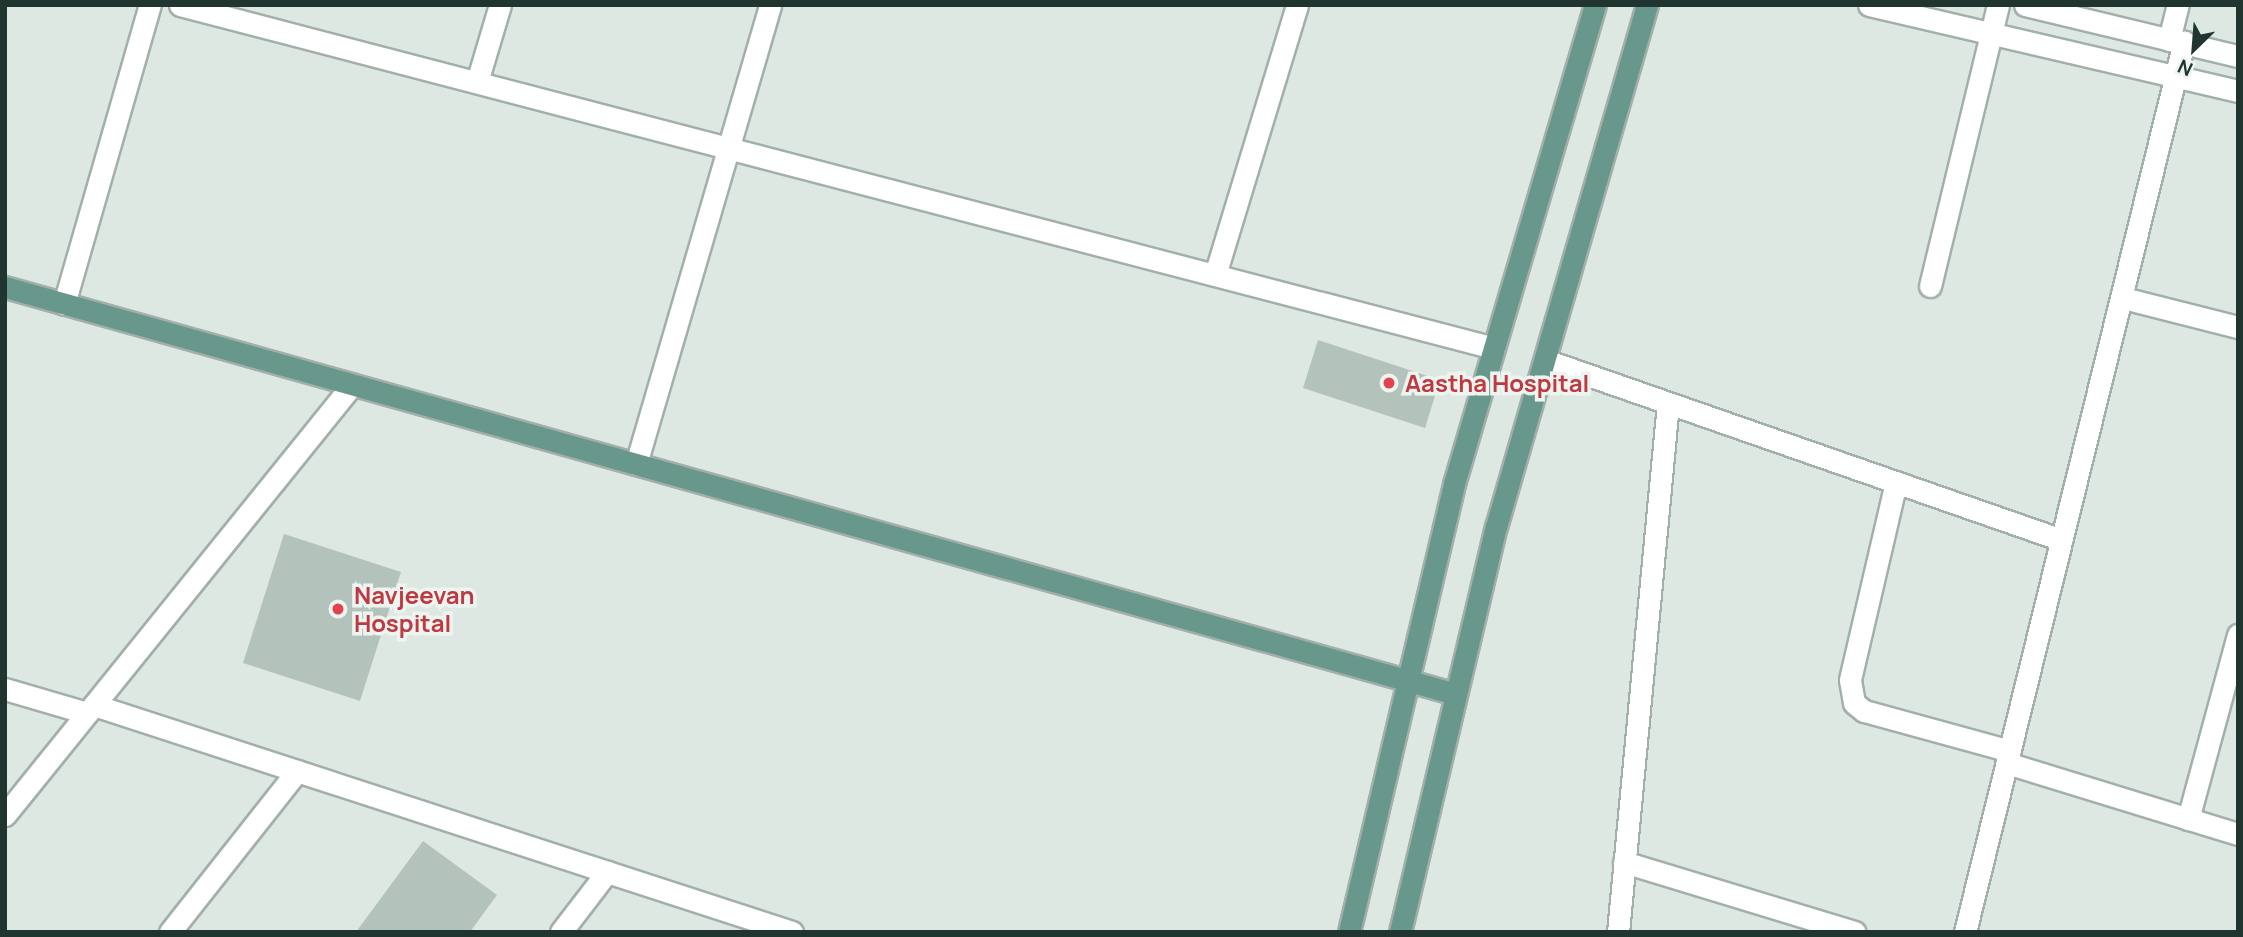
<!DOCTYPE html>
<style>
body{margin:0}
#map{position:relative;width:2243px;height:937px;overflow:hidden;background:#dee8e3;font-family:Manrope,sans-serif}
div>[style]{position:absolute}
.building>*{inset:0;background:#b4c2bc}
.roads{filter:drop-shadow(2px 0 #a2afaa) drop-shadow(-2px 0 #a2afaa) drop-shadow(0 2px #a2afaa) drop-shadow(0 -2px #a2afaa)}
.minor>*{height:21px;margin:-10.5px;padding:0 10.5px;transform-origin:10.5px;border-radius:10.5px;background:#fff}
.major>*{height:21px;margin:-10.5px;padding:0 10.5px;transform-origin:10.5px;border-radius:10.5px;background:#67988b}
.dots>*{width:19px;height:19px;translate:-50% -50%;box-sizing:border-box;border:4px solid #eef5f1;border-radius:50%}
span{translate:-50% -50%;white-space:nowrap;text-align:center;line-height:1.15;-webkit-text-stroke:7px #eef5f1;paint-order:stroke}
.health-label{font-size:24px;color:#be3a42;font-weight:700}
.left{translate:0 -50%;text-align:left}
.frame{position:absolute;inset:0;border:7px solid #213530;pointer-events:none}
.north{position:absolute;left:2159px;top:14px;width:70px;height:70px;-webkit-text-stroke:5px #eef5f1;paint-order:stroke;rotate:205deg;font-size:19px;font-weight:700;line-height:28px;text-align:center;color:#213530}
.north::after{content:'';display:block;margin:auto;width:24px;height:32px;background:#213530;clip-path:polygon(50% 0,100% 100%,50% 72%,0 100%)}
</style>
<div id="map">
<div class="building">
<i style="clip-path:polygon(1318px 340px,1440px 380px,1425px 428px,1303px 388px)"></i>
<i style="clip-path:polygon(284px 534px,401px 572px,360px 701px,243px 663px)"></i>
<i style="clip-path:polygon(423px 841px,497px 895px,470px 932px,356px 932px)"></i>
</div>
<div class="roads">
<div class="minor">
<i style="left:180px;top:5px;width:1358px;rotate:14.63deg"></i>
<i style="left:1869px;top:5px;width:379px;rotate:13.1deg"></i>
<i style="left:2025px;top:5px;width:219px;rotate:13.5deg"></i>
<i style="left:2169px;top:40px;width:36px;rotate:-76deg"></i>
<i style="left:477px;top:82px;width:80px;rotate:-73.4deg"></i>
<i style="left:1215px;top:275px;width:282px;rotate:-73.1deg"></i>
<i style="left:1930px;top:286px;width:289px;rotate:-76.4deg"></i>
<i style="left:2123px;top:298px;width:119px;rotate:14.2deg"></i>
<i style="left:64px;top:304px;width:311px;rotate:-74deg"></i>
<i style="left:1545px;top:360px;width:547px;rotate:19.2deg"></i>
<i style="left:636px;top:464px;width:478px;rotate:-73.7deg"></i>
<i style="left:1896px;top:482px;width:203px;rotate:103.1deg"></i>
<i style="left:1850px;top:680px;width:23px;rotate:80deg"></i>
<i style="left:1854px;top:703px;width:13px;rotate:39deg"></i>
<i style="left:1864px;top:711px;width:151px;rotate:15.3deg"></i>
<i style="left:5px;top:689px;width:85px;rotate:16.3deg"></i>
<i style="left:94px;top:705px;width:734px;rotate:18.02deg"></i>
<i style="left:2007px;top:763px;width:242px;rotate:17.1deg"></i>
<i style="left:5px;top:815px;width:553px;rotate:-51.1deg"></i>
<i style="left:2188px;top:819px;width:191px;rotate:-74.8deg"></i>
<i style="left:1624px;top:862px;width:241px;rotate:16.9deg"></i>
<i style="left:170px;top:932px;width:205px;rotate:-51.7deg"></i>
<i style="left:561px;top:932px;width:76px;rotate:-52.5deg"></i>
<i style="left:1618px;top:932px;width:531px;rotate:-84.6deg"></i>
<i style="left:1965px;top:932px;width:917px;rotate:-76.18deg"></i>
</div>
<div class="major">
<i style="left:5px;top:287px;width:1507px;rotate:15.67deg"></i>
<i style="left:1349px;top:932px;width:460px;rotate:-76.8deg"></i>
<i style="left:1454px;top:484px;width:499px;rotate:-73.6deg"></i>
<i style="left:1400px;top:932px;width:416px;rotate:-76.7deg"></i>
<i style="left:1496px;top:527px;width:543px;rotate:-73.87deg"></i>
</div>
</div>
<div class="dots">
<i style="left:1389px;top:383px;background:#e0444e"></i>
<i style="left:338px;top:609px;background:#e0444e"></i>
</div>
<div class="health-label">
<span class="left" style="left:1405px;top:383px">Aastha Hospital</span>
<span class="left" style="left:354px;top:609px">Navjeevan<br>Hospital</span>
</div>
<div class="frame"></div>
<div class="north">N</div>
</div>
